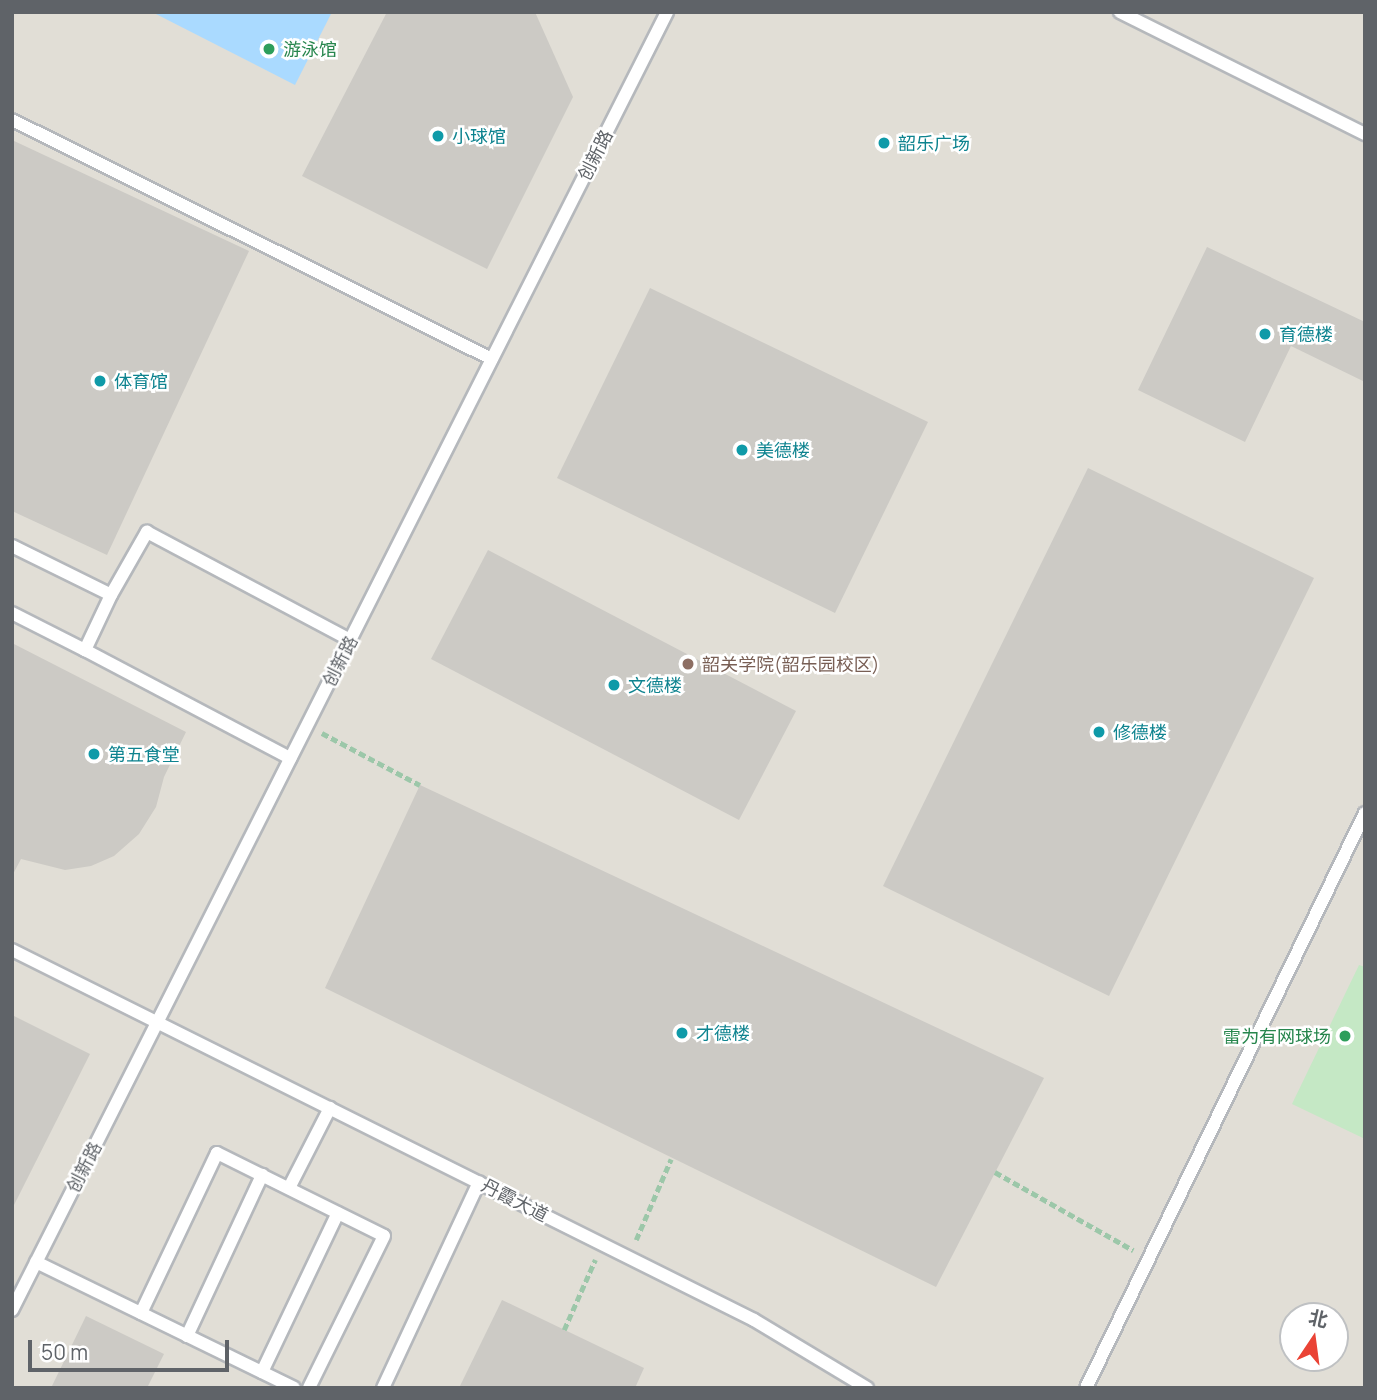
<!DOCTYPE html>
<meta charset="utf-8">
<style>
body{margin:0}
#map{position:relative;width:1377px;height:1400px;overflow:hidden;background:#f1efe8;font-family:Manrope,"Noto Sans SC",sans-serif}
div>[style]{position:absolute}
.education>*{inset:0;background:#e1ded6}
.green>*{inset:0;background:#c5e8c5}
.water>*{inset:0;background:#aadaff}
.building>*{inset:0;background:#cccac5}
.path>*{height:4.5px;margin-top:-2.25px;transform-origin:0;background:repeating-linear-gradient(90deg,#9cc7a9 0 7px,transparent 0 10.5px)}
.roads{filter:drop-shadow(2px 0 #b5b8bc) drop-shadow(-2px 0 #b5b8bc) drop-shadow(0 2px #b5b8bc) drop-shadow(0 -2px #b5b8bc)}
.service>*{height:12px;margin:-6px;padding:0 6px;transform-origin:6px;border-radius:6px;background:#fff}
.dots>*{width:19px;height:19px;translate:-50% -50%;box-sizing:border-box;border:4px solid #fff;border-radius:50%}
span{translate:-50% -50%;white-space:nowrap;text-align:center;line-height:1.15;-webkit-text-stroke:5px #fff;paint-order:stroke}
.leisure-label{font-size:18px;color:#27864d}
.left{translate:0 -50%;text-align:left}
.right{translate:-100% -50%;text-align:right}
.culture-label{font-size:18px;color:#0d838f}
.street-label{font-size:18px;color:#5f6368}
.education-label{font-size:18px;color:#785e54}
.frame{position:absolute;inset:0;border:14px solid #5f6368;pointer-events:none}
.north{position:absolute;left:1279px;top:1302px;width:70px;height:70px;box-sizing:border-box;background:#fff;border:2px solid #bfc1c3;border-radius:50%;rotate:13deg;font-size:19px;font-weight:700;line-height:28px;text-align:center;color:#5f6368}
.north::after{content:'';display:block;margin:auto;width:24px;height:32px;background:#ea4335;clip-path:polygon(50% 0,100% 100%,50% 72%,0 100%)}
.scale{position:absolute;left:28px;top:1340px;width:201px;height:32px;box-sizing:border-box;border:4px solid #5f6368;border-top:0;padding-left:9px;font-size:21px;line-height:24px;white-space:nowrap;color:#5f6368;-webkit-text-stroke:5px #fff;paint-order:stroke}
</style>
<div id="map">
<div class="education">
<i style="clip-path:polygon(evenodd,12px 12px,1365px 12px,1365px 1388px,12px 1388px,12px 12px,1293px 1316px,1335px 1316px,1335px 1358px,1293px 1358px,1293px 1316px)"></i>
</div>
<div class="green">
<i style="clip-path:polygon(1359px 965px,1365px 967px,1365px 1139px,1292px 1104px)"></i>
</div>
<div class="water">
<i style="clip-path:polygon(152px 12px,332px 12px,295px 85px)"></i>
</div>
<div class="building">
<i style="clip-path:polygon(387px 12px,535px 12px,573px 97px,487px 269px,302px 176px)"></i>
<i style="clip-path:polygon(12px 140px,249px 251px,107px 555px,12px 511px)"></i>
<i style="clip-path:polygon(1207px 247px,1365px 322px,1365px 382px,1291px 346px,1245px 442px,1138px 390px)"></i>
<i style="clip-path:polygon(650px 288px,928px 422px,835px 613px,557px 478px)"></i>
<i style="clip-path:polygon(1088px 468px,1314px 578px,1109px 996px,883px 886px)"></i>
<i style="clip-path:polygon(488px 550px,796px 711px,739px 820px,431px 659px)"></i>
<i style="clip-path:polygon(12px 643px,186px 732px,164px 777px,156px 807px,139px 834px,114px 856px,91px 866px,65px 870px,21px 859px,12px 876px)"></i>
<i style="clip-path:polygon(420px 785px,1044px 1078px,936px 1287px,325px 988px)"></i>
<i style="clip-path:polygon(12px 1015px,90px 1054px,12px 1209px)"></i>
<i style="clip-path:polygon(502px 1300px,644px 1368px,635px 1388px,459px 1388px)"></i>
<i style="clip-path:polygon(86px 1316px,164px 1354px,147px 1388px,51px 1388px)"></i>
</div>
<div class="path">
<i style="left:322px;top:733px;width:111px;rotate:28deg"></i>
<i style="left:995px;top:1172px;width:159px;rotate:29.5deg"></i>
<i style="left:636px;top:1240px;width:88px;rotate:-66.6deg"></i>
<i style="left:564px;top:1330px;width:77px;rotate:-66.1deg"></i>
</div>
<div class="roads">
<div class="service">
<i style="left:1120px;top:12px;width:274px;rotate:26.5deg"></i>
<i style="left:12px;top:120px;width:536px;rotate:26.47deg"></i>
<i style="left:12px;top:546px;width:110px;rotate:26.3deg"></i>
<i style="left:111px;top:595px;width:61px;rotate:115.3deg"></i>
<i style="left:85px;top:650px;width:232px;rotate:27.8deg"></i>
<i style="left:111px;top:595px;width:73px;rotate:-60.3deg"></i>
<i style="left:147px;top:532px;width:230px;rotate:28deg"></i>
<i style="left:12px;top:613px;width:82px;rotate:26.9deg"></i>
<i style="left:12px;top:950px;width:829px;rotate:26.5deg"></i>
<i style="left:754px;top:1320px;width:132px;rotate:31deg"></i>
<i style="left:289px;top:1188px;width:90px;rotate:-62.9deg"></i>
<i style="left:36px;top:1262px;width:287px;rotate:26deg"></i>
<i style="left:12px;top:1310px;width:1454px;rotate:-63.22deg"></i>
<i style="left:141px;top:1313px;width:177px;rotate:-64.6deg"></i>
<i style="left:217px;top:1153px;width:186px;rotate:26.4deg"></i>
<i style="left:384px;top:1236px;width:169px;rotate:116.3deg"></i>
<i style="left:187px;top:1336px;width:178px;rotate:-65deg"></i>
<i style="left:262px;top:1372px;width:176px;rotate:-64.5deg"></i>
<i style="left:383px;top:1388px;width:227px;rotate:-65deg"></i>
<i style="left:1086px;top:1388px;width:639px;rotate:-64.12deg"></i>
</div>
</div>
<div class="dots">
<i style="left:269px;top:49px;background:#2e9e5b"></i>
<i style="left:438px;top:136px;background:#0f9aa8"></i>
<i style="left:884px;top:143px;background:#0f9aa8"></i>
<i style="left:1265px;top:334px;background:#0f9aa8"></i>
<i style="left:100px;top:381px;background:#0f9aa8"></i>
<i style="left:742px;top:450px;background:#0f9aa8"></i>
<i style="left:688px;top:664px;background:#8d6e63"></i>
<i style="left:614px;top:685px;background:#0f9aa8"></i>
<i style="left:1099px;top:732px;background:#0f9aa8"></i>
<i style="left:94px;top:754px;background:#0f9aa8"></i>
<i style="left:682px;top:1033px;background:#0f9aa8"></i>
<i style="left:1345px;top:1036px;background:#2e9e5b"></i>
</div>
<div class="leisure-label">
<span class="left" style="left:283px;top:49px">游泳馆</span>
<span class="right" style="left:1331px;top:1036px">雷为有网球场</span>
</div>
<div class="culture-label">
<span class="left" style="left:452px;top:136px">小球馆</span>
<span class="left" style="left:898px;top:143px">韶乐广场</span>
<span class="left" style="left:1279px;top:334px">育德楼</span>
<span class="left" style="left:114px;top:381px">体育馆</span>
<span class="left" style="left:756px;top:450px">美德楼</span>
<span class="left" style="left:628px;top:685px">文德楼</span>
<span class="left" style="left:1113px;top:732px">修德楼</span>
<span class="left" style="left:108px;top:754px">第五食堂</span>
<span class="left" style="left:696px;top:1033px">才德楼</span>
</div>
<div class="street-label">
<span style="left:595px;top:155px;rotate:-63deg">创新路</span>
<span style="left:340px;top:661px;rotate:-63deg">创新路</span>
<span style="left:84px;top:1167px;rotate:-63deg">创新路</span>
<span style="left:515px;top:1200px;rotate:27deg">丹霞大道</span>
</div>
<div class="education-label">
<span class="left" style="left:702px;top:664px">韶关学院(韶乐园校区)</span>
</div>
<div class="frame"></div>
<div class="north">北</div>
<div class="scale">50 m</div>
</div>
